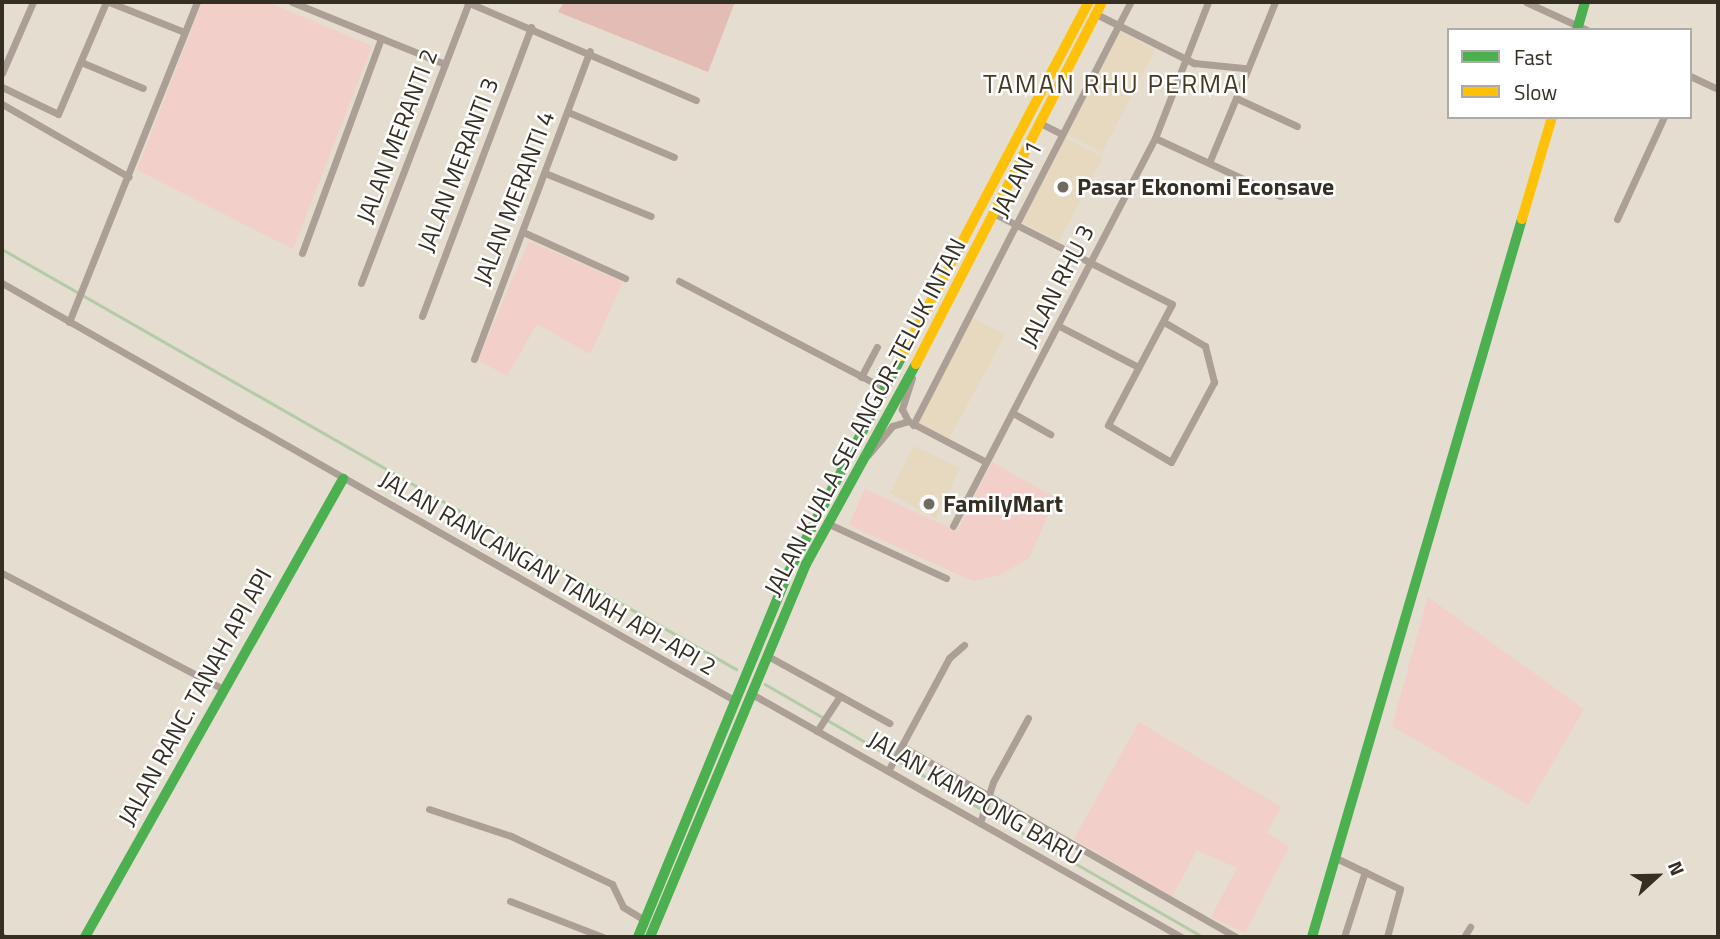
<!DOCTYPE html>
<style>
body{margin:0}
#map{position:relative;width:1720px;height:939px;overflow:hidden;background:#e5ddcf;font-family:"Titillium Web",sans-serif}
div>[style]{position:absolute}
.built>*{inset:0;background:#e7d8c0}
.green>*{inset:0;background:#f2cfc8}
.forest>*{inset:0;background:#e3bcb5}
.stream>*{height:2.5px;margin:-1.25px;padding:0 1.25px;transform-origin:1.25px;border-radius:1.25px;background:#b3cca8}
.street>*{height:7px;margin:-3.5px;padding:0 3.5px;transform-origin:3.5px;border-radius:3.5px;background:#aca096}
.fast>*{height:10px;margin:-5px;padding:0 5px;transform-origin:5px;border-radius:5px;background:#4caf50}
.slow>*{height:10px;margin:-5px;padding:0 5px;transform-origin:5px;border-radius:5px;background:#ffc107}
.dots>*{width:19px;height:19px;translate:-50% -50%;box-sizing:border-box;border:4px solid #fff;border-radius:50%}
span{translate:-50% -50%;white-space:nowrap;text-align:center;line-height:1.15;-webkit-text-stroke:5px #fff;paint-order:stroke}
.street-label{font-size:24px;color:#342e23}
.poi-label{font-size:24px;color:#342e23;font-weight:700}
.left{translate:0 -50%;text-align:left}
.neighbourhood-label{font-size:26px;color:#463923;letter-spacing:2px}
.frame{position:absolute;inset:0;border:4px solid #342e23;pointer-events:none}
.legend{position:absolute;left:1447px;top:28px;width:245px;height:91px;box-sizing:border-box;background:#fff;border:2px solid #aeaba7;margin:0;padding:9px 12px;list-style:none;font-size:21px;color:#342e23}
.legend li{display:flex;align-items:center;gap:14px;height:35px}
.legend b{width:35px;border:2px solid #aeaba7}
.north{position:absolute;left:1622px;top:841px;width:70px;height:70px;-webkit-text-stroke:5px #fff;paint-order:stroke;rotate:68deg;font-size:19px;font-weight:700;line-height:28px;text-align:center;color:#342e23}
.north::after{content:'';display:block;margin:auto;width:24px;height:32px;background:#342e23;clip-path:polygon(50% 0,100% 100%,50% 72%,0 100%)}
</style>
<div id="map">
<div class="built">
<i style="clip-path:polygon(1120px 31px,1155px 50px,1102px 153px,1067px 134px)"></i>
<i style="clip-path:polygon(1065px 138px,1103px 157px,1059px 241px,1021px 222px)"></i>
<i style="clip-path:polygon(972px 317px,1005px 335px,949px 439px,917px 424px)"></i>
<i style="clip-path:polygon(914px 446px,960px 468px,935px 519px,890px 493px)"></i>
</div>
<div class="green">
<i style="clip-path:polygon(202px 2px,268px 2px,372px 46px,293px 249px,137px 170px)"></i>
<i style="clip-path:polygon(529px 241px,623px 282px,590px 354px,537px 324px,507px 376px,478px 360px)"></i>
<i style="clip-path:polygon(992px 462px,1056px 498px,1029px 558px,1000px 575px,973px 581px,849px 525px,865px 489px,957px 531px)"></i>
<i style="clip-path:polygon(1428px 597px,1584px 709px,1528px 805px,1392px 726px)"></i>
<i style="clip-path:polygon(1139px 722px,1281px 807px,1267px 832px,1289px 847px,1245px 933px,1211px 917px,1237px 868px,1197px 850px,1172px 897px,1074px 839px)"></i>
</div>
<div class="forest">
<i style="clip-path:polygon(564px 2px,735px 2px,708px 72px,558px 12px)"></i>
</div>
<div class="stream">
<i style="left:2px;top:249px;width:846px;rotate:29.78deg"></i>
<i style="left:765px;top:684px;width:506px;rotate:30.01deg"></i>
</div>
<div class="street">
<i style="left:109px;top:2px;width:81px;rotate:21.8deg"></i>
<i style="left:292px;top:2px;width:165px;rotate:22.1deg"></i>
<i style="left:467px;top:2px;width:249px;rotate:23.2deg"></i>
<i style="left:1526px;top:2px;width:67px;rotate:24.7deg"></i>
<i style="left:1096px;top:14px;width:110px;rotate:26.6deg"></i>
<i style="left:1194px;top:63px;width:50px;rotate:5.7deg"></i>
<i style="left:81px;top:62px;width:67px;rotate:22.8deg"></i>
<i style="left:2px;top:73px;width:77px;rotate:-66.4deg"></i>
<i style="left:1690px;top:76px;width:31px;rotate:25deg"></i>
<i style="left:2px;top:87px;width:62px;rotate:25.7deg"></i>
<i style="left:58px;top:114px;width:122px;rotate:-66.8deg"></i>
<i style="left:1236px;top:98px;width:104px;rotate:-67.9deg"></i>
<i style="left:2px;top:104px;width:146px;rotate:29.9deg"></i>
<i style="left:568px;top:112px;width:115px;rotate:23deg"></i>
<i style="left:1044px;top:125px;width:20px;rotate:27deg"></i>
<i style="left:1155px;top:138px;width:138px;rotate:24.9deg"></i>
<i style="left:1209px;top:163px;width:70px;rotate:-67.4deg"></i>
<i style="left:1236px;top:98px;width:67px;rotate:24.7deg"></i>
<i style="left:545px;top:173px;width:114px;rotate:22.1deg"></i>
<i style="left:997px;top:215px;width:196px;rotate:27deg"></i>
<i style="left:1172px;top:304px;width:137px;rotate:117.9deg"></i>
<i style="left:1108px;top:425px;width:73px;rotate:30.4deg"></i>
<i style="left:1171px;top:462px;width:91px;rotate:-61.7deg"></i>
<i style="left:1214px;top:382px;width:37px;rotate:-104deg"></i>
<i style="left:1205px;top:346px;width:48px;rotate:-149.7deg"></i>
<i style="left:1617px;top:219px;width:112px;rotate:-65.3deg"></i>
<i style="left:523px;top:232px;width:112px;rotate:24.3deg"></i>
<i style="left:302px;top:253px;width:229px;rotate:-69.8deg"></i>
<i style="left:679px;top:281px;width:233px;rotate:27.6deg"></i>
<i style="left:2px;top:283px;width:842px;rotate:29.67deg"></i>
<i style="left:361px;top:283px;width:301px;rotate:-69deg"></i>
<i style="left:422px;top:316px;width:309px;rotate:-69.3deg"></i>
<i style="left:69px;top:322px;width:345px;rotate:-68.2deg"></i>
<i style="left:1059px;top:326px;width:89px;rotate:27.4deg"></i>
<i style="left:474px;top:359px;width:329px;rotate:-69.4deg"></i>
<i style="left:861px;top:377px;width:34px;rotate:-62deg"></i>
<i style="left:912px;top:378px;width:33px;rotate:108deg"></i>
<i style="left:902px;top:409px;width:13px;rotate:63deg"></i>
<i style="left:908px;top:421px;width:88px;rotate:27.7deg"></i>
<i style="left:1013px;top:413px;width:43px;rotate:29.6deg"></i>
<i style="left:913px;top:425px;width:475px;rotate:-62.8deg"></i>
<i style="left:868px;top:455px;width:38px;rotate:-50deg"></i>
<i style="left:892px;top:426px;width:17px;rotate:-17deg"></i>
<i style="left:829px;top:524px;width:129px;rotate:24.8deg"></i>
<i style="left:953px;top:526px;width:437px;rotate:-62.5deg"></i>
<i style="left:1155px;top:138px;width:146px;rotate:-68.7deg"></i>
<i style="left:2px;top:573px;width:250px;rotate:27.7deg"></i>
<i style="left:766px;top:655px;width:141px;rotate:28.9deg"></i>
<i style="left:750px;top:693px;width:495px;rotate:29.5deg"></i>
<i style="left:817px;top:731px;width:42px;rotate:-56.7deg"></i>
<i style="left:903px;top:747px;width:383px;rotate:29.7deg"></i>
<i style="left:888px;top:771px;width:128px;rotate:-61.6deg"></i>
<i style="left:949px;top:658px;width:20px;rotate:-41deg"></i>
<i style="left:429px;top:809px;width:86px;rotate:18.2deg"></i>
<i style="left:511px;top:836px;width:112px;rotate:25.4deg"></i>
<i style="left:612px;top:884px;width:25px;rotate:64deg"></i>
<i style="left:623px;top:907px;width:26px;rotate:31deg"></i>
<i style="left:980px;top:823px;width:43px;rotate:-72.4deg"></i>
<i style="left:993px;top:782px;width:73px;rotate:-61.3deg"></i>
<i style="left:1336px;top:858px;width:71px;rotate:25.8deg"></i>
<i style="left:1400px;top:889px;width:50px;rotate:105.2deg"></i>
<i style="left:510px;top:901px;width:100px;rotate:21.2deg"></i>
<i style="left:2px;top:936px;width:1px;rotate:45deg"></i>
<i style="left:1344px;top:937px;width:69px;rotate:-72.3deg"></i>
<i style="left:1464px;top:937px;width:12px;rotate:-59deg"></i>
</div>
<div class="fast">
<i style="left:1577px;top:30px;width:29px;rotate:-74deg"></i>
<i style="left:85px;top:937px;width:526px;rotate:-60.61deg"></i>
<i style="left:638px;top:937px;width:391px;rotate:-67.6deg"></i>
<i style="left:787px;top:575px;width:247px;rotate:-62.3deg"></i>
<i style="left:650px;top:937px;width:404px;rotate:-67.3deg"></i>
<i style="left:806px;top:564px;width:228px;rotate:-61.2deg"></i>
<i style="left:1312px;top:937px;width:748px;rotate:-73.7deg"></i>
</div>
<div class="slow">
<i style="left:1522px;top:219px;width:106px;rotate:-73.6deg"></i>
<i style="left:902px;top:356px;width:400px;rotate:-62.2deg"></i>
<i style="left:916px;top:364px;width:407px;rotate:-62.8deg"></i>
</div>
<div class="dots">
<i style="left:1063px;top:187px;background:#726b5f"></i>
<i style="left:929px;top:504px;background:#726b5f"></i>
</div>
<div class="street-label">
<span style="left:397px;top:136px;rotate:-69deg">JALAN MERANTI 2</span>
<span style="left:458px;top:165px;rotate:-69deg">JALAN MERANTI 3</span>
<span style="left:1017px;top:179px;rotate:-63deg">JALAN 1</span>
<span style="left:514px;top:198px;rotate:-69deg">JALAN MERANTI 4</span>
<span style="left:1057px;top:286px;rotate:-63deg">JALAN RHU 3</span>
<span style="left:865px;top:417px;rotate:-62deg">JALAN KUALA SELANGOR-TELUK INTAN</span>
<span style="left:548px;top:573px;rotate:30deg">JALAN RANCANGAN TANAH API-API 2</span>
<span style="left:195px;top:697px;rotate:-61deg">JALAN RANC. TANAH API API</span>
<span style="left:975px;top:798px;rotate:30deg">JALAN KAMPONG BARU</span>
</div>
<div class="poi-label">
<span class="left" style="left:1077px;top:187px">Pasar Ekonomi Econsave</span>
<span class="left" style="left:943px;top:504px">FamilyMart</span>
</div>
<div class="neighbourhood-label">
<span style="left:1116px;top:84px">TAMAN RHU PERMAI</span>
</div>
<div class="frame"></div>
<ul class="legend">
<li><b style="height:9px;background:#4caf50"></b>Fast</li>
<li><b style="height:9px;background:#ffc107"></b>Slow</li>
</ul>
<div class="north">N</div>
</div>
